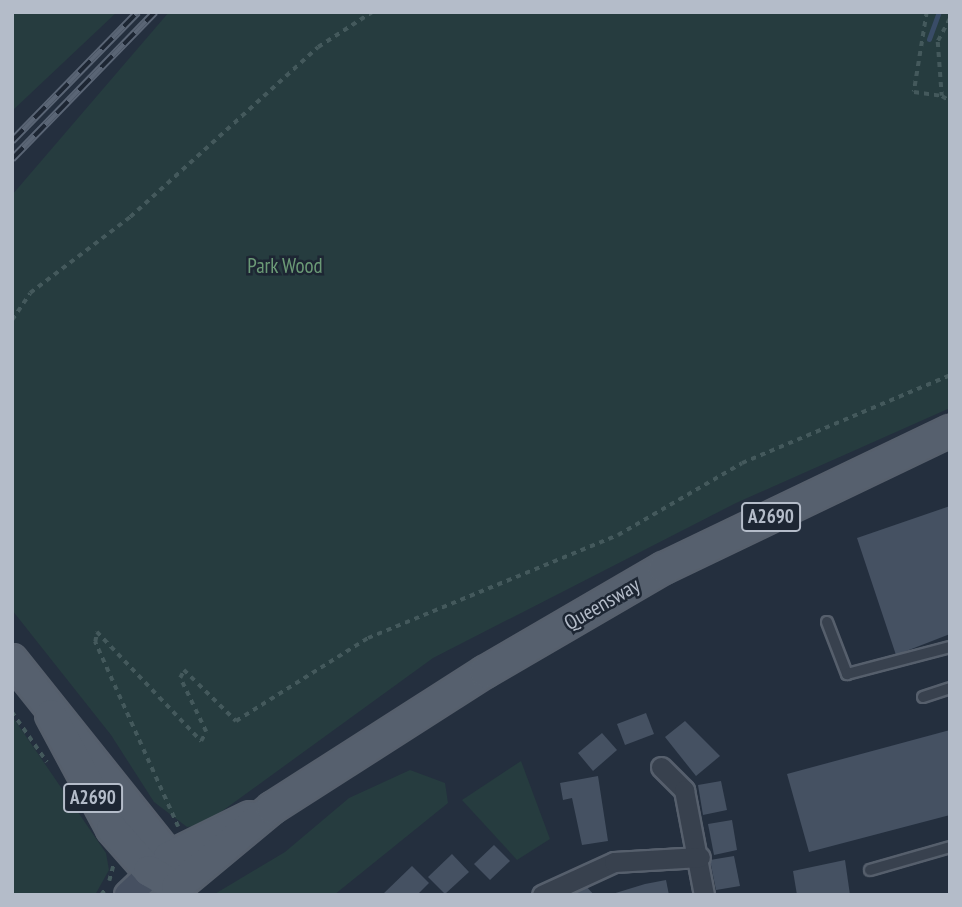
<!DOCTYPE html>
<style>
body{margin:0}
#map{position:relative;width:962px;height:907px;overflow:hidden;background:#242f3e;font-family:"PT Sans Narrow",sans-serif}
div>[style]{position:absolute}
.green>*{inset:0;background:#263c3f}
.stream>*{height:5px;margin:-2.5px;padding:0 2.5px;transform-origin:2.5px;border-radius:2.5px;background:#394c67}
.building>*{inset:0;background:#455162}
.path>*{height:3.5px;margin-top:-1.75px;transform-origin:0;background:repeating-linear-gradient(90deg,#44595c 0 5px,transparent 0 10px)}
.roads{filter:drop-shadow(2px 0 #565f6c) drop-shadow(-2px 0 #565f6c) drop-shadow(0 2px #565f6c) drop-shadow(0 -2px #565f6c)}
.service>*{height:10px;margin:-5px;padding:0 5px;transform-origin:5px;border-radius:5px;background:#38414e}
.minor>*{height:19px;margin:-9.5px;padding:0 9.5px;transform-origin:9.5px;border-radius:9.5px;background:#38414e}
.secondary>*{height:26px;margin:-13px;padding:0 13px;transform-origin:13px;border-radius:13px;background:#465061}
.primary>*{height:30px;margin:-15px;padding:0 15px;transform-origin:15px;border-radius:15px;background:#56606e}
.rail>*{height:8px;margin-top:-4px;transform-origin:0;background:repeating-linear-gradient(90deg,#1d2633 0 16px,#5a6575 0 32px);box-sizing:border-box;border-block:2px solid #5a6575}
span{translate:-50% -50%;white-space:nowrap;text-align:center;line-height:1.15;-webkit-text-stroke:5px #1d2633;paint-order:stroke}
.shield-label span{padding:2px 5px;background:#1d2633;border:2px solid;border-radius:5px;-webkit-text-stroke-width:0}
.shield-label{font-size:19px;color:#b4bcc9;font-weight:700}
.park-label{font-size:21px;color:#6b9a76}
.street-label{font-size:21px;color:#b4bcc9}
.frame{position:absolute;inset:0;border:14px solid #b4bcc9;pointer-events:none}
</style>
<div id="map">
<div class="green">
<i style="clip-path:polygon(12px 12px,117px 12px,12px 111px)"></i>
<i style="clip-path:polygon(169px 12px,950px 12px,950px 408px,736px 503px,433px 658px,203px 825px,187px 827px,154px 802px,111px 735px,12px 610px,12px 195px)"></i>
<i style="clip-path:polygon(12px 716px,106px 853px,109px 870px,95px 895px,12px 895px)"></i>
<i style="clip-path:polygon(521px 761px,550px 839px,517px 860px,462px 800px)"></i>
<i style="clip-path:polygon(410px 770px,445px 783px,448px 803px,334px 895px,213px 895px,285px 852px,349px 798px)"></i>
</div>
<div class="stream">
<i style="left:929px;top:39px;width:29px;rotate:-70deg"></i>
</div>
<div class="building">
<i style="clip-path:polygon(950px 506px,950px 634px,896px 655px,857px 538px)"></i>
<i style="clip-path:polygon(646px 713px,654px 734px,625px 745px,617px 724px)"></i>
<i style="clip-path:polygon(685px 721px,720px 756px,696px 776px,665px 737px)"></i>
<i style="clip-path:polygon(950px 730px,950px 815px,809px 852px,787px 774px)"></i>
<i style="clip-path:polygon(602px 733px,617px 750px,593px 771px,578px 753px)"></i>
<i style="clip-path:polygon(598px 776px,608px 841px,582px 845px,572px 798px,563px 800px,560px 783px)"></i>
<i style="clip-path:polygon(721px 781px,727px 810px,703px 815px,698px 785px)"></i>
<i style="clip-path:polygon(732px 820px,737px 850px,714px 855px,708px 824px)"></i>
<i style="clip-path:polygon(494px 845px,510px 861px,490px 880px,474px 864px)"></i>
<i style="clip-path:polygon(452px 854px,469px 872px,445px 894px,428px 877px)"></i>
<i style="clip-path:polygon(734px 856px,740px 886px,716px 890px,710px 860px)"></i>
<i style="clip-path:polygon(845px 860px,850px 895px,797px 895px,793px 871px)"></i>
<i style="clip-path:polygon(412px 866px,429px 883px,417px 895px,382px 895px)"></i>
<i style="clip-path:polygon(666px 880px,669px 895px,609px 895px,645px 884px)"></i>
<i style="clip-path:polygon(585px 885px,594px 895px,574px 895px)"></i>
</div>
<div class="path">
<i style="left:927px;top:12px;width:81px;rotate:99.2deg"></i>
<i style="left:914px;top:92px;width:28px;rotate:8deg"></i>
<i style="left:950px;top:19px;width:26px;rotate:118deg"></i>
<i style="left:938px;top:42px;width:54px;rotate:85.8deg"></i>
<i style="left:942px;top:96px;width:9px;rotate:32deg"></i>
<i style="left:12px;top:320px;width:32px;rotate:-56deg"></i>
<i style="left:30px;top:293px;width:126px;rotate:-37.2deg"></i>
<i style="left:130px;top:217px;width:253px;rotate:-42.1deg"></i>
<i style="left:318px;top:47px;width:64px;rotate:-32.9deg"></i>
<i style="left:12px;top:712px;width:61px;rotate:55deg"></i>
<i style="left:178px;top:827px;width:203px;rotate:-114.2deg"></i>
<i style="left:95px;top:642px;width:10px;rotate:-79deg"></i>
<i style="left:97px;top:632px;width:151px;rotate:46.3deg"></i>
<i style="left:201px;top:741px;width:10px;rotate:-61deg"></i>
<i style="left:206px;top:732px;width:60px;rotate:-115.7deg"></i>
<i style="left:180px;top:678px;width:9px;rotate:-63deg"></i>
<i style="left:184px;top:670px;width:73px;rotate:44.4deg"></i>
<i style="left:236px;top:721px;width:156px;rotate:-32.2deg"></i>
<i style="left:368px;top:638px;width:270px;rotate:-22.4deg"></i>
<i style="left:618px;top:535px;width:143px;rotate:-30.1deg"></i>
<i style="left:742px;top:463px;width:226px;rotate:-22.9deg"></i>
<i style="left:109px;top:881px;width:16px;rotate:-75deg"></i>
<i style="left:101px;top:895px;width:9px;rotate:-54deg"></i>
</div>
<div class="roads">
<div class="service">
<i style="left:827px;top:622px;width:56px;rotate:69deg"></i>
<i style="left:847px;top:674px;width:106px;rotate:-14.7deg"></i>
<i style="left:923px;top:697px;width:28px;rotate:-18deg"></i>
<i style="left:870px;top:870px;width:83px;rotate:-16deg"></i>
</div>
<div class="minor">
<i style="left:661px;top:767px;width:33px;rotate:45deg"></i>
<i style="left:684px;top:790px;width:107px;rotate:79.2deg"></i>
<i style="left:542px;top:895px;width:79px;rotate:-24.6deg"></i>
<i style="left:614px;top:862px;width:86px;rotate:-3.3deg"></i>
</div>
<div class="secondary">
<i style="left:128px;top:895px;width:51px;rotate:-43.4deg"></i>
</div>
<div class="primary">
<i style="left:12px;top:660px;width:252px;rotate:51.4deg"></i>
<i style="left:169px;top:857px;width:90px;rotate:-26.3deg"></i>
<i style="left:51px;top:715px;width:129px;rotate:61.8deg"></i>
<i style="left:112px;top:829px;width:56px;rotate:48.6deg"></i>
<i style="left:149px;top:871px;width:32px;rotate:30deg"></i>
<i style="left:177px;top:887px;width:124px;rotate:-39.7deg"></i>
<i style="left:272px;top:808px;width:253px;rotate:-32.6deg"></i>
<i style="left:485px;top:672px;width:207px;rotate:-30.2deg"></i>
<i style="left:664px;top:568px;width:317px;rotate:-25.6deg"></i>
</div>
</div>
<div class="rail">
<i style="left:12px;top:141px;width:180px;rotate:-45.7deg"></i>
<i style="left:12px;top:159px;width:205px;rotate:-45.8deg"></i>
</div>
<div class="shield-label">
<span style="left:771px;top:517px">A2690</span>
<span style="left:93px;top:798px">A2690</span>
</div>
<div class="park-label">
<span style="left:285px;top:266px">Park Wood</span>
</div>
<div class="street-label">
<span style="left:602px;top:604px;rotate:-30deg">Queensway</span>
</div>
<div class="frame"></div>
</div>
